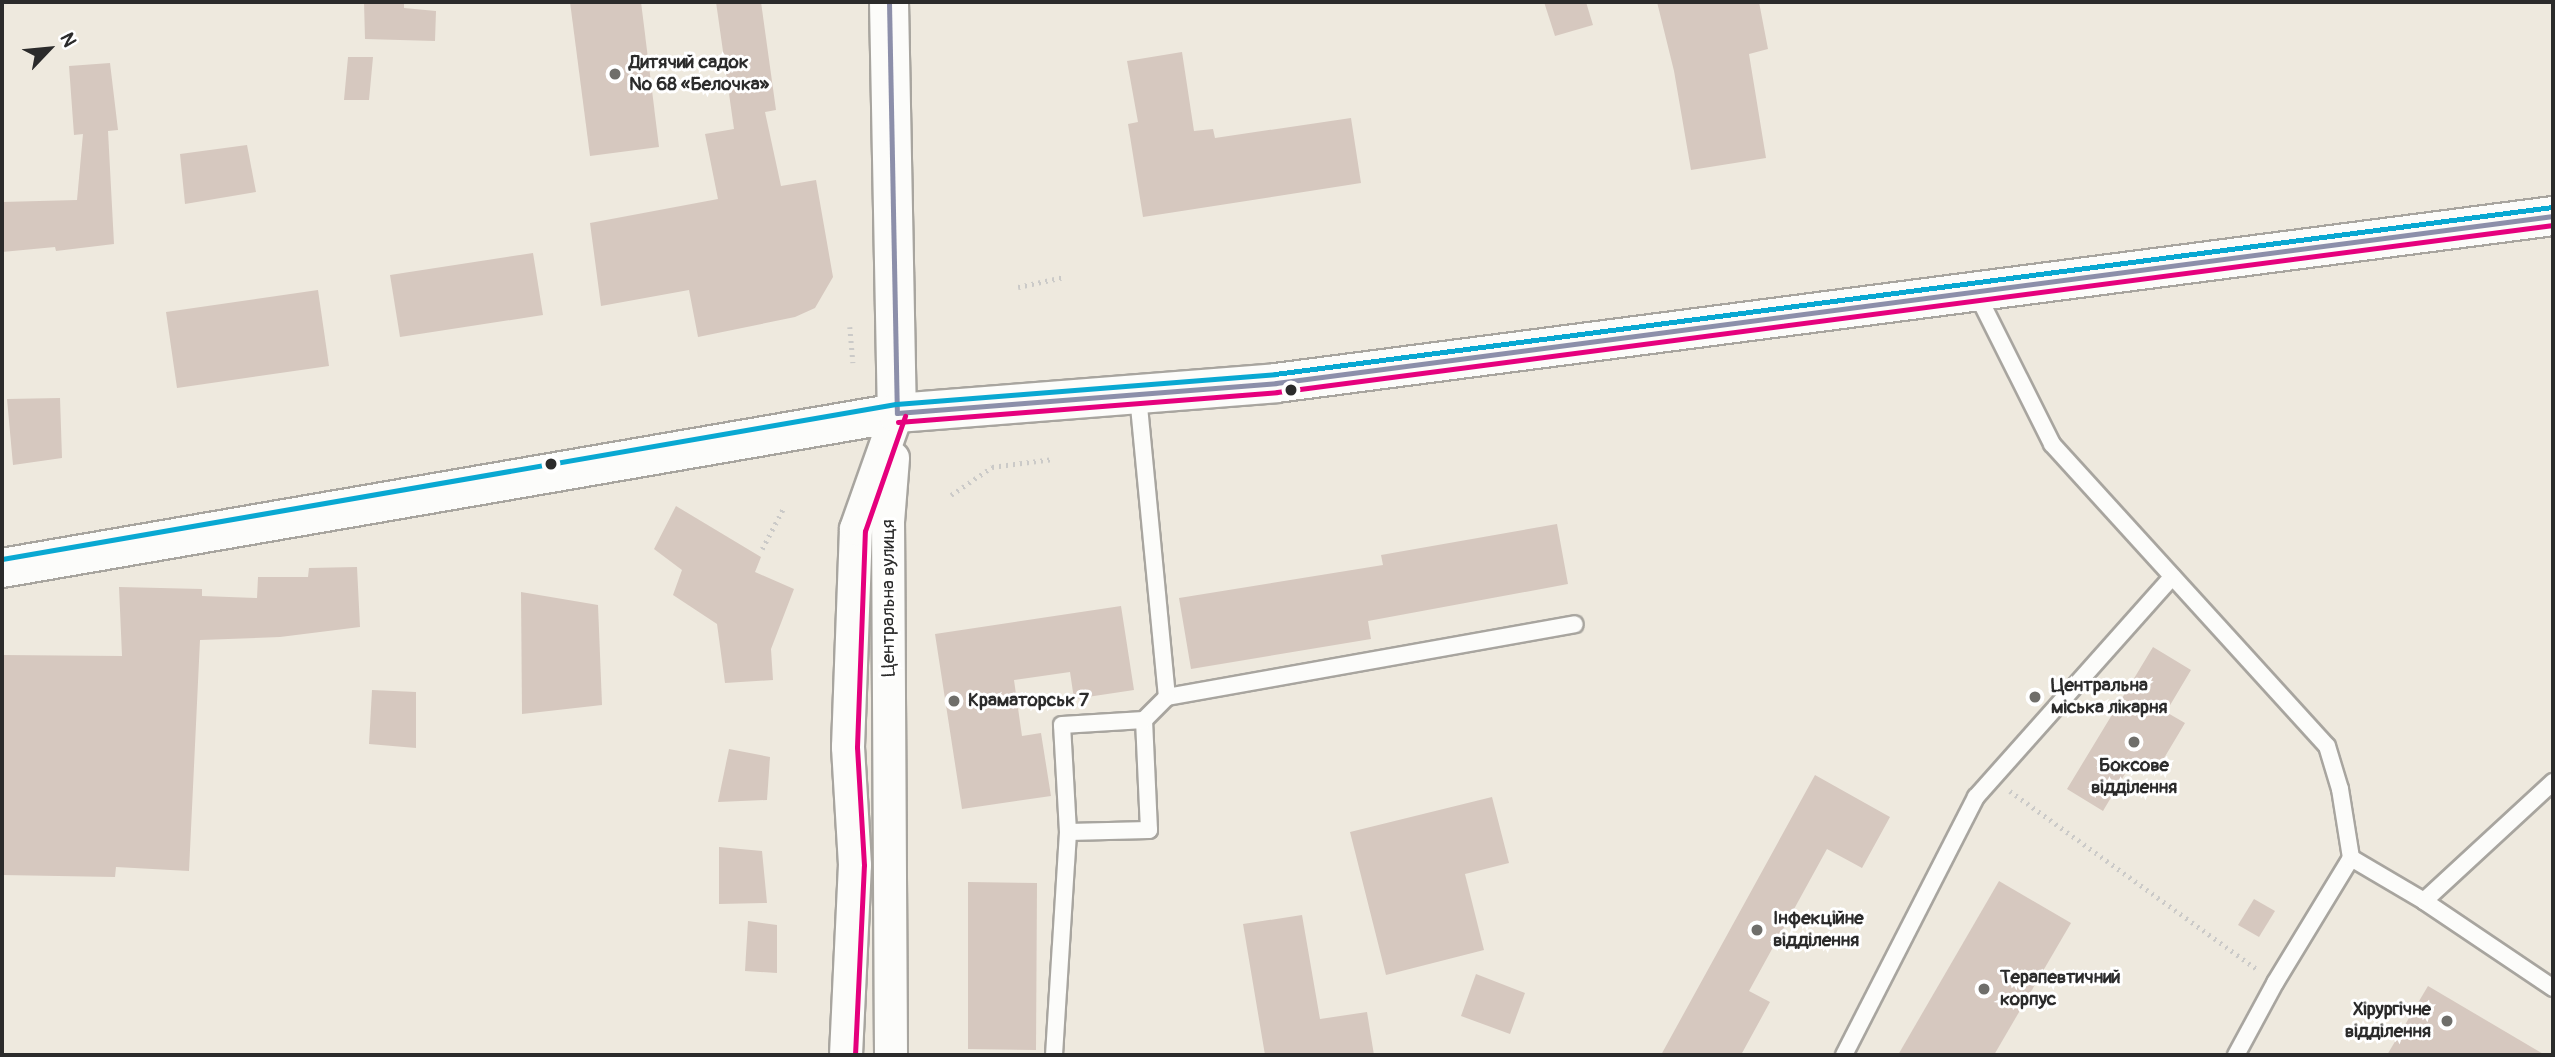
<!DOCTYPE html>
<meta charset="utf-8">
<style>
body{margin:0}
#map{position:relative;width:2555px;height:1057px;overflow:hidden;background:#eee9de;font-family:Pangolin,sans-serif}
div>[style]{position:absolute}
.building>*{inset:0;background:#d6c8bf}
.path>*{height:4.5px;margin-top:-2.25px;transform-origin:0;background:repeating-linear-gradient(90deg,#cbcac8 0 2px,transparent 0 7px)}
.roads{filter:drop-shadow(2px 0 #a8a59f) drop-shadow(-2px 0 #a8a59f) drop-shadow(0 2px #a8a59f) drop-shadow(0 -2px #a8a59f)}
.service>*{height:16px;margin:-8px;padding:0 8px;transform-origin:8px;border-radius:8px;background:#fcfcfa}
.minor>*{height:32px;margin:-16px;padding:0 16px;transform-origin:16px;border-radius:16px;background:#fcfcfa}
.secondary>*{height:38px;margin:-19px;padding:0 19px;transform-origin:19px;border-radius:19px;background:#fcfcfa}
.primary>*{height:38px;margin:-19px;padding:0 19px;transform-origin:19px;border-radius:19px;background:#fcfcfa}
.bus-1>*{height:5px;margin:-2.5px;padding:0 2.5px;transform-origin:2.5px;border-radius:2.5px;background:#8c8faa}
.bus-2>*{height:5px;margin:-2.5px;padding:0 2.5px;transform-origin:2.5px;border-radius:2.5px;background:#e5007d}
.bus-3>*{height:5px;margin:-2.5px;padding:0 2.5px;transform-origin:2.5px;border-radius:2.5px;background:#09a8d2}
.dots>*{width:19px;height:19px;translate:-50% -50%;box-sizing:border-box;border:4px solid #fff;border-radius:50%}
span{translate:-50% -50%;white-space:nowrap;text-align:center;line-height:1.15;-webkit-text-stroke:6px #fff;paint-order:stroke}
.poi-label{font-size:19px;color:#2b2b2b;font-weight:700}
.left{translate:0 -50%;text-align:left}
.right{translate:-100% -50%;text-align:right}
.street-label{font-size:19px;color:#2b2b2b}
.frame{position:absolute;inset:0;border:4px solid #2b2b2b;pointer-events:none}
.north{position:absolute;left:14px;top:14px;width:70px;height:70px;-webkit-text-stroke:5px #fff;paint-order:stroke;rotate:64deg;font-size:19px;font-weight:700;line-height:28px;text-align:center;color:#2b2b2b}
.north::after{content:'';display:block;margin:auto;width:24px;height:32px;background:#2b2b2b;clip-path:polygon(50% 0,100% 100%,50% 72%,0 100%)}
</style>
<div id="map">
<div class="building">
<i style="clip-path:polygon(364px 2px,404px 2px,404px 8px,436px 11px,435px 41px,365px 39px)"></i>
<i style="clip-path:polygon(570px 2px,641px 2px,659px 147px,590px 156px)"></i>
<i style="clip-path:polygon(716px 2px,761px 2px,776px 110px,765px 112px,781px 186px,816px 180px,833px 277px,815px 308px,795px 317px,698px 337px,689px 290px,601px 306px,590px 223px,718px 199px,705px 134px,734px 129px)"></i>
<i style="clip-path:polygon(1544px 2px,1586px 2px,1593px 25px,1555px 36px)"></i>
<i style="clip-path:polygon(1657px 2px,1759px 2px,1768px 49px,1749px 54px,1766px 158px,1691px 170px,1674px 71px)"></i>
<i style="clip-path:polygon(1182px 52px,1194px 131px,1213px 129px,1215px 138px,1351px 118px,1361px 183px,1143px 217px,1128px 124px,1138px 122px,1127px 61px)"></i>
<i style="clip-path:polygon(348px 57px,373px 57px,369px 100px,344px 100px)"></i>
<i style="clip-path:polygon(110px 63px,118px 130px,108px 131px,114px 244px,56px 251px,55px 247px,2px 252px,2px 202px,77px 200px,83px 134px,74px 135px,69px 66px)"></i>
<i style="clip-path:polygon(247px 145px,256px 192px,185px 204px,180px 154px)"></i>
<i style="clip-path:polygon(533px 253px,543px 315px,400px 337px,390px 275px)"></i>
<i style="clip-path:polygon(318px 290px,329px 366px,177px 388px,166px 312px)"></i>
<i style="clip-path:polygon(60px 398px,62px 458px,13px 465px,7px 399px)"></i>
<i style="clip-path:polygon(676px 506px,761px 557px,755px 572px,794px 589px,771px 649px,773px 680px,725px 683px,717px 624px,673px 595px,682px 570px,654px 549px)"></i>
<i style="clip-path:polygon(1557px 524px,1568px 584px,1368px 621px,1371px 639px,1191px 669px,1179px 598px,1383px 565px,1381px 555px)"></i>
<i style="clip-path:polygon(357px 567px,360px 627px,280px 637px,200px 640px,189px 871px,116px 867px,115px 877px,2px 875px,2px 655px,122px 656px,119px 587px,202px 589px,202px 596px,257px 598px,258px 577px,308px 577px,309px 568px)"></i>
<i style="clip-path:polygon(521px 592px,598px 605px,602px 705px,522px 714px)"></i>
<i style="clip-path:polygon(1121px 606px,1134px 690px,1074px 699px,1070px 672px,1014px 680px,1022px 736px,1041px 733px,1051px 796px,962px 809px,935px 634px)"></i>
<i style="clip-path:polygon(2153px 647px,2191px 670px,2166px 712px,2185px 723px,2154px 775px,2132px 762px,2103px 811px,2067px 789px)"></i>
<i style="clip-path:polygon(372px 690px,416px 692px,416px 748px,369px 744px)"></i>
<i style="clip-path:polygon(729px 749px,770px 757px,767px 800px,718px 802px)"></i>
<i style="clip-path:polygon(1815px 775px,1890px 817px,1862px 868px,1827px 849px,1749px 991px,1770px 1002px,1741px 1055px,1661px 1055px)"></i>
<i style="clip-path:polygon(1492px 797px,1509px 863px,1465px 874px,1484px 950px,1386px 975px,1350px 832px)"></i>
<i style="clip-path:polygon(719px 847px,762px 851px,767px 903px,719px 904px)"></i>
<i style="clip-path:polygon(1999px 881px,2071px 923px,1994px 1055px,1898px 1055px)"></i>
<i style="clip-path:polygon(968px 882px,1037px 883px,1036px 1050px,968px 1049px)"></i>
<i style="clip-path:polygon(2254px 899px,2275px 911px,2259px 937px,2238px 925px)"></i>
<i style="clip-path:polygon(1302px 915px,1320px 1019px,1367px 1012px,1374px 1055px,1265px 1055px,1243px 924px)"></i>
<i style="clip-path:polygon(748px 921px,777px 925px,777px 973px,745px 971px)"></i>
<i style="clip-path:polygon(1476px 974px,1525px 993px,1510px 1034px,1461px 1016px)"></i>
<i style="clip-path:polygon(2428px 986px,2545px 1055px,2387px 1055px)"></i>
</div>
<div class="path">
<i style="left:1018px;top:287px;width:47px;rotate:-12.3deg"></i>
<i style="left:850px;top:327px;width:36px;rotate:85deg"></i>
<i style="left:951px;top:495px;width:50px;rotate:-34.3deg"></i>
<i style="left:992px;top:467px;width:62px;rotate:-7.5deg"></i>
<i style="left:762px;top:549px;width:45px;rotate:-62.3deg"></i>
<i style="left:2010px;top:791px;width:306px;rotate:35.8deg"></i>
</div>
<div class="roads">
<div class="service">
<i style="left:1976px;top:292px;width:170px;rotate:63.4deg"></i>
<i style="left:2052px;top:444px;width:408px;rotate:47.7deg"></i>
<i style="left:2327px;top:746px;width:45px;rotate:73.2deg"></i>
<i style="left:2340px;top:789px;width:70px;rotate:80.9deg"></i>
<i style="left:2351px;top:858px;width:146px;rotate:121.3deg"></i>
<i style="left:2275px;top:983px;width:82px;rotate:118.4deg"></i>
<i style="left:1167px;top:697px;width:414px;rotate:-10.1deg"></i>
<i style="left:1068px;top:832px;width:81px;rotate:-1.4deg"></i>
<i style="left:1149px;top:830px;width:110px;rotate:-92.6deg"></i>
<i style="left:1144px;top:720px;width:33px;rotate:-45deg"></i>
<i style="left:1167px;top:697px;width:304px;rotate:-95.5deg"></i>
<i style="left:2351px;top:858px;width:85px;rotate:30.5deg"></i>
<i style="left:2424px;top:901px;width:156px;rotate:34deg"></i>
<i style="left:2424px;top:901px;width:176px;rotate:-42.7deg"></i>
<i style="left:1054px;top:1055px;width:223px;rotate:-86.4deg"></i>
<i style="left:1068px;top:832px;width:107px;rotate:-93.2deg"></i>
<i style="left:1062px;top:725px;width:82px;rotate:-3.5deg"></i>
<i style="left:1844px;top:1055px;width:290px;rotate:-62.9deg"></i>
<i style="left:1976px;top:797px;width:295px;rotate:-48.3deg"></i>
</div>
<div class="minor">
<i style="left:846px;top:1055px;width:190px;rotate:-87.3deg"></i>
<i style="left:855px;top:865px;width:118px;rotate:-93.4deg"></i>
<i style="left:848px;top:747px;width:218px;rotate:-87.9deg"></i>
<i style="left:856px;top:529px;width:123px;rotate:-70.5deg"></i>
<i style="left:891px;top:1055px;width:533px;rotate:-90.32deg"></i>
<i style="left:888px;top:522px;width:64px;rotate:-85.5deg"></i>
</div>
<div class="secondary">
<i style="left:889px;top:2px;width:411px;rotate:88.9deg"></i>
</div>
<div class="primary">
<i style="left:2px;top:568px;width:908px;rotate:-9.83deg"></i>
<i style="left:897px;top:413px;width:380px;rotate:-4.5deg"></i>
<i style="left:1276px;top:383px;width:1288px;rotate:-7.45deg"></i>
</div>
</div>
<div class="bus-1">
<i style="left:889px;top:2px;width:411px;rotate:88.9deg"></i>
<i style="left:897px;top:413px;width:380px;rotate:-4.5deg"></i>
<i style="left:1276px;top:383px;width:1288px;rotate:-7.45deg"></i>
</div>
<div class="bus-2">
<i style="left:898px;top:422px;width:380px;rotate:-4.5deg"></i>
<i style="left:1277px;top:392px;width:1287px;rotate:-7.46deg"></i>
<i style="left:855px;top:1055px;width:190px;rotate:-87.3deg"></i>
<i style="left:864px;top:865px;width:118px;rotate:-93.4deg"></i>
<i style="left:857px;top:747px;width:216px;rotate:-87.9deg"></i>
<i style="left:865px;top:531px;width:122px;rotate:-70.8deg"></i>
</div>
<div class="bus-3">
<i style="left:2px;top:559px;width:907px;rotate:-9.84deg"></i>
<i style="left:896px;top:404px;width:380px;rotate:-4.5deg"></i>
<i style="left:1275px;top:374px;width:1288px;rotate:-7.45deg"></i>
</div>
<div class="dots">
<i style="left:615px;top:74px;background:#6f6e6a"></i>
<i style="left:1291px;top:390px;background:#2b2b2b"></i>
<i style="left:551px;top:464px;background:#2b2b2b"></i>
<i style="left:2035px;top:697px;background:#6f6e6a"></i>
<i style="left:954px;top:701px;background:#6f6e6a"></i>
<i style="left:2134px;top:742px;background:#6f6e6a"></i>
<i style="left:1757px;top:930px;background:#6f6e6a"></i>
<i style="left:1984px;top:989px;background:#6f6e6a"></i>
<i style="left:2447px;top:1021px;background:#6f6e6a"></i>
</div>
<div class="poi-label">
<span class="left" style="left:629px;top:74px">Дитячий садок<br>№ 68 «Белочка»</span>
<span class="left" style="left:2051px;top:697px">Центральна<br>міська лікарня</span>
<span class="left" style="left:968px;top:701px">Краматорськ 7</span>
<span style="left:2134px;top:777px">Боксове<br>відділення</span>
<span class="left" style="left:1773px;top:930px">Інфекційне<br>відділення</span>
<span class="left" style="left:2000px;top:989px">Терапевтичний<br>корпус</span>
<span class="right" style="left:2431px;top:1021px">Хірургічне<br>відділення</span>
</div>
<div class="street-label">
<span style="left:889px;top:598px;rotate:-90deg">Центральна вулиця</span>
</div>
<div class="frame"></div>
<div class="north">N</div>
</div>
